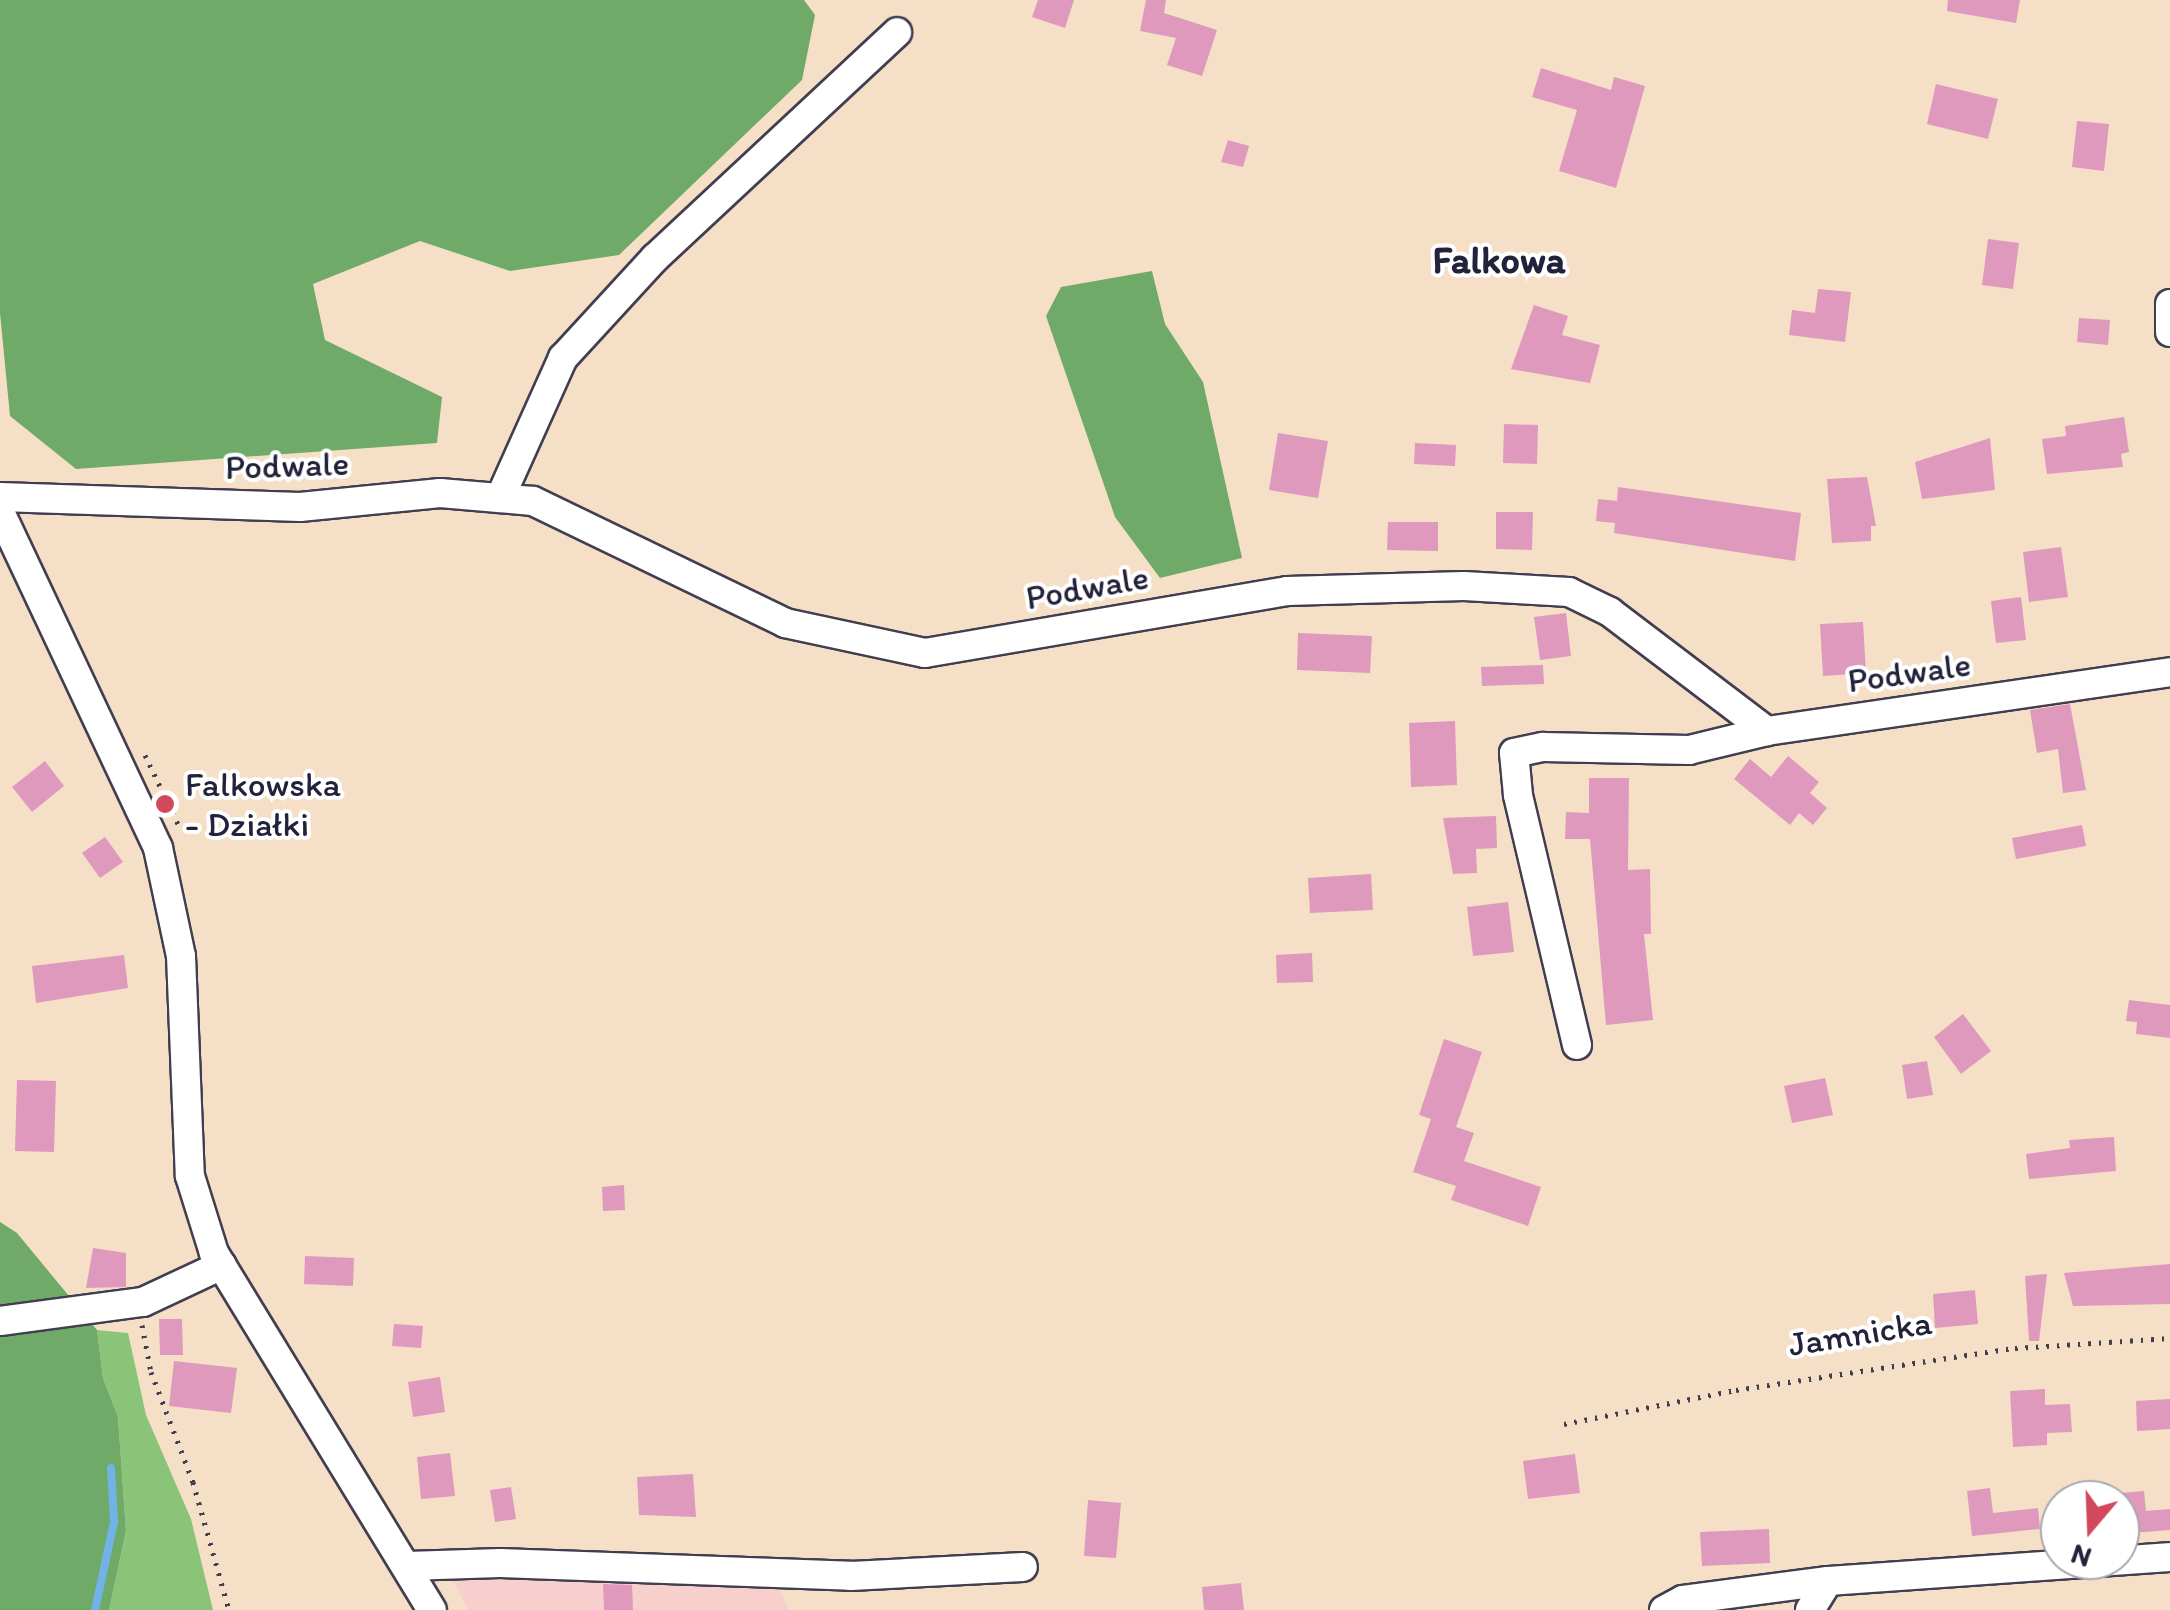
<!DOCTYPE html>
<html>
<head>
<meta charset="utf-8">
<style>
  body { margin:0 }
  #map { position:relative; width:2170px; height:1610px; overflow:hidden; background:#f5e0c7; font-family:Itim,sans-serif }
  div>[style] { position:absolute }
  .built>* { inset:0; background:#f7d0cd }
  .green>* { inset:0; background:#8ac479 }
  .forest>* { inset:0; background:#6faa69 }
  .stream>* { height:8px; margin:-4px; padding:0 4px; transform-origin:4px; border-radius:4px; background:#71b3e6 }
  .building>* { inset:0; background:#de99bd }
  .path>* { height:5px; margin-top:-2.5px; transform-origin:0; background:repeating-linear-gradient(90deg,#423e50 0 2.5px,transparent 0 10.5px) }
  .roads { filter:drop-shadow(2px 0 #423e50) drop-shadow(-2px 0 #423e50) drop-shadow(0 2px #423e50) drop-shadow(0 -2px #423e50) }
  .minor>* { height:28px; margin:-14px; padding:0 14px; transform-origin:14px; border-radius:14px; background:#fff }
  .dots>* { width:28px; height:28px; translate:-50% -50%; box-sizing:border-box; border:5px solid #fff; border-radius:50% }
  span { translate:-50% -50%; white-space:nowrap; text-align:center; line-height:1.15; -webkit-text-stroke:8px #fff; paint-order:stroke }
  .street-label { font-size:35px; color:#22223b }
  .poi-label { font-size:35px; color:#22223b }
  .left { translate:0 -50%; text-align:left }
  .neighbourhood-label { font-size:38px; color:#22223b; font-weight:700 }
  .north { position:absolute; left:2040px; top:1480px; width:100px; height:100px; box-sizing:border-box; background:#fff; border:2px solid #a7a7b1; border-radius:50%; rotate:199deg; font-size:28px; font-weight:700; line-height:40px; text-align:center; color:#22223b }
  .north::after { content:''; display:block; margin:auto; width:35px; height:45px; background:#d1495b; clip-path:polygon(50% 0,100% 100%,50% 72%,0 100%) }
</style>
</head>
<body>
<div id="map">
  <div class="built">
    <div style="clip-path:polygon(572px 1573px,779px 1588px,789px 1610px,468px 1610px,451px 1577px)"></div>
  </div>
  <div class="green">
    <div style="clip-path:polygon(97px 1330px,128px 1333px,146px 1415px,191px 1519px,213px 1610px,109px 1610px,126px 1531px,118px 1417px,103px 1378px)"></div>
  </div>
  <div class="forest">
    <div style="clip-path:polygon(0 0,804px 0,815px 15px,802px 80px,619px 255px,510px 271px,420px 241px,313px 284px,325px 340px,442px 397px,437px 443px,76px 469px,10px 416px,0 313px)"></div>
    <div style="clip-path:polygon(1152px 271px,1165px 324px,1203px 382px,1242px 558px,1160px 578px,1115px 517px,1046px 316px,1061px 287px)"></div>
    <div style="clip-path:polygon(0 1222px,17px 1233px,97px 1330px,103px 1378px,118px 1417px,126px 1531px,109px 1610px,0 1610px)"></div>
  </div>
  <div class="stream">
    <div style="left:95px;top:1610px;width:90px;rotate:-77.8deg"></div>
    <div style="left:114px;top:1522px;width:54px;rotate:-93.2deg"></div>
  </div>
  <div class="building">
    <div style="clip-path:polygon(1038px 0,1074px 0,1065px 28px,1032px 17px)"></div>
    <div style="clip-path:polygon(1146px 0,1166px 0,1164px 13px,1217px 30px,1202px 76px,1167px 65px,1176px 38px,1140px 31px)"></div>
    <div style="clip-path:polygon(1948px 0,2020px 0,2016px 23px,1947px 11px)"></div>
    <div style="clip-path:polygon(1541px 68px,1611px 90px,1614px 77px,1645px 86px,1616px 188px,1559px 171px,1577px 110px,1532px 97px)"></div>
    <div style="clip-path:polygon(1936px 84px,1998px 99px,1988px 139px,1927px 124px)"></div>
    <div style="clip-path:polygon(2077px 121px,2109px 124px,2104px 171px,2072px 167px)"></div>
    <div style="clip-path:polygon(1228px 140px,1249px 146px,1243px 167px,1221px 162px)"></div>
    <div style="clip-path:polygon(1988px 239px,2019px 243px,2013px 289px,1982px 285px)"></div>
    <div style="clip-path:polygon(1818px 289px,1851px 292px,1845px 342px,1789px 335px,1792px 310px,1815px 313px)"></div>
    <div style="clip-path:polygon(1534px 305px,1568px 316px,1562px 335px,1600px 345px,1590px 383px,1511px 369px)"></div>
    <div style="clip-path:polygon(2079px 318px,2110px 320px,2108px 345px,2077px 342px)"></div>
    <div style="clip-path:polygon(2124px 417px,2129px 452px,2121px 454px,2123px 467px,2047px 474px,2042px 439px,2066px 436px,2065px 426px)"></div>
    <div style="clip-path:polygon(1504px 424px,1538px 425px,1537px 464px,1503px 463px)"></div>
    <div style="clip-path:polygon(1278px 433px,1328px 441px,1318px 498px,1269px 490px)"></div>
    <div style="clip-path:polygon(1990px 438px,1995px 490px,1922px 499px,1915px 462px)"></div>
    <div style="clip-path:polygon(1415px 443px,1456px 445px,1455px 466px,1414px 464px)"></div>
    <div style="clip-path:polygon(1867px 477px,1876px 526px,1871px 526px,1871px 541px,1832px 543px,1827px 479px)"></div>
    <div style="clip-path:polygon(1618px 487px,1801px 513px,1795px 561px,1614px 533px,1615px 523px,1596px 521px,1598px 499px,1617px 501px)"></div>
    <div style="clip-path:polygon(1496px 512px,1533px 512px,1532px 550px,1496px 549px)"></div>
    <div style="clip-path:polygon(1388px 522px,1438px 522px,1438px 551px,1387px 550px)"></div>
    <div style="clip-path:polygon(2061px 547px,2068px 597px,2029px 602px,2023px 552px)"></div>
    <div style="clip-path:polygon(2021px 597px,2026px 640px,1996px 643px,1991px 601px)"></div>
    <div style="clip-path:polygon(1566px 613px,1571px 656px,1540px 660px,1534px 617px)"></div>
    <div style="clip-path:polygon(1863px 622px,1866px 673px,1823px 676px,1820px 624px)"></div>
    <div style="clip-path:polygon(1298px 633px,1372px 636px,1370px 673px,1297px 670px)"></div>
    <div style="clip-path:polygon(1543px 665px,1544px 684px,1482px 686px,1481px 667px)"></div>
    <div style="clip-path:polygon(2070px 704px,2086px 790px,2063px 793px,2058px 749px,2037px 753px,2030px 710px)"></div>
    <div style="clip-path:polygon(1455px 721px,1457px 785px,1411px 787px,1409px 723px)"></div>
    <div style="clip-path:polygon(1788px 756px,1819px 782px,1810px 793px,1827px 808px,1813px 825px,1799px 813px,1790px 825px,1734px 779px,1750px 759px,1771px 777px)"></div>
    <div style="clip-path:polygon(45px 761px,64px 786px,32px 812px,12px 787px)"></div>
    <div style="clip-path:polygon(1589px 778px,1629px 778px,1628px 870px,1650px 869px,1651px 934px,1644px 934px,1653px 1020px,1606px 1025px,1590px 839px,1565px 839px,1566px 812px,1589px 813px)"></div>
    <div style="clip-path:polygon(1496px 816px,1497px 848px,1476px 849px,1477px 873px,1453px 874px,1443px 818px)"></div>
    <div style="clip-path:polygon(2082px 825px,2086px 846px,2016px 859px,2012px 838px)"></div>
    <div style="clip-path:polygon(105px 837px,123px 862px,100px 878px,82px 853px)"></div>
    <div style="clip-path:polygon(1371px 874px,1373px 910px,1310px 913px,1308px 878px)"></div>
    <div style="clip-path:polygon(1508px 902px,1514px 952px,1473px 956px,1467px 907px)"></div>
    <div style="clip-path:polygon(1312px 953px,1313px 982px,1277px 983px,1276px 955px)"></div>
    <div style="clip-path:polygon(124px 955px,128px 988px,36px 1003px,32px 966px)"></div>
    <div style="clip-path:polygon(2129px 1000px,2170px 1005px,2170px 1038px,2136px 1034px,2137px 1022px,2126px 1021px)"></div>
    <div style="clip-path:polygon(1963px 1014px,1991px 1051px,1961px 1074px,1934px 1037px)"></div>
    <div style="clip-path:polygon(1444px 1039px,1482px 1052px,1456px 1127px,1474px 1133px,1464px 1161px,1541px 1187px,1528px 1226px,1451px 1200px,1456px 1186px,1413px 1172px,1431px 1119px,1419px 1115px)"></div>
    <div style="clip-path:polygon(1927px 1061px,1933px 1095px,1907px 1099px,1902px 1065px)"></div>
    <div style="clip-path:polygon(1825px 1078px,1833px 1115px,1792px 1123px,1784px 1086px)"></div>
    <div style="clip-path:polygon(17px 1080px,56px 1081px,54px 1152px,15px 1151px)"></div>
    <div style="clip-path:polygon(2114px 1137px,2116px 1171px,2029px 1179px,2026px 1154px,2070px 1148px,2069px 1140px)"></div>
    <div style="clip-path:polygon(624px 1185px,625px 1210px,603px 1211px,602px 1187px)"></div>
    <div style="clip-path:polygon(93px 1248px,126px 1253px,126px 1287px,86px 1288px)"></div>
    <div style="clip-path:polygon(305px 1256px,354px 1258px,353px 1286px,304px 1284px)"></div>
    <div style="clip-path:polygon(2170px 1264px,2170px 1304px,2073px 1306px,2064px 1273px)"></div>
    <div style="clip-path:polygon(2047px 1274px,2039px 1341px,2029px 1341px,2025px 1276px)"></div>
    <div style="clip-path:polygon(1975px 1290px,1978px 1324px,1935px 1328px,1933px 1294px)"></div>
    <div style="clip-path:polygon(159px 1319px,182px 1319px,183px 1355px,160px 1355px)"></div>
    <div style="clip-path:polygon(394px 1324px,423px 1326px,421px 1348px,392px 1346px)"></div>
    <div style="clip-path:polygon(174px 1361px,237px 1368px,231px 1413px,169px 1406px)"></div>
    <div style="clip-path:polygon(440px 1377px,445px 1412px,413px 1417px,408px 1382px)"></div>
    <div style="clip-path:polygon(2045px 1389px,2045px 1405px,2070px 1404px,2072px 1432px,2047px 1433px,2047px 1445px,2013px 1447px,2010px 1391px)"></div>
    <div style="clip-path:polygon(2170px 1399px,2170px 1429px,2137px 1431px,2136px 1401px)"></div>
    <div style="clip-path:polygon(450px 1453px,455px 1496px,421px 1499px,417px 1457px)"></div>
    <div style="clip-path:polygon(1575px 1454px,1580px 1493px,1528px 1499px,1523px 1461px)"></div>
    <div style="clip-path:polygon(693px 1474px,696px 1517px,639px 1515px,637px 1477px)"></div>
    <div style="clip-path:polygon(511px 1487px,516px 1519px,495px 1522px,490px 1490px)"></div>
    <div style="clip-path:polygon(1990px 1488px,1993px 1513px,2038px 1508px,2040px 1529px,1972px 1536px,1967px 1491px)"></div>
    <div style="clip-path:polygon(2144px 1491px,2146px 1511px,2170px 1509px,2170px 1530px,2120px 1534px,2120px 1493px)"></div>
    <div style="clip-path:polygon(1088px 1500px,1121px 1503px,1116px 1558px,1084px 1556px)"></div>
    <div style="clip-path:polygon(1769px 1529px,1770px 1563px,1702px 1566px,1700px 1532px)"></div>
    <div style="clip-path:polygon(1241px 1583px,1244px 1610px,1204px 1610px,1202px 1587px)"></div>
    <div style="clip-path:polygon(603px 1584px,632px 1585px,633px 1610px,604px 1610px)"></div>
  </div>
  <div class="path">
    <div style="left:145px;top:755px;width:79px;rotate:64.4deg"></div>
    <div style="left:142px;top:1325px;width:48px;rotate:79.2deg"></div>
    <div style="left:151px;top:1372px;width:118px;rotate:69.1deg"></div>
    <div style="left:193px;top:1482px;width:133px;rotate:74.3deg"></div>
    <div style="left:1564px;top:1424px;width:175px;rotate:-11.2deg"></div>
    <div style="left:1736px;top:1390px;width:282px;rotate:-8.6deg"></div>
    <div style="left:2015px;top:1348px;width:155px;rotate:-3.7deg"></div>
  </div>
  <div class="roads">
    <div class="minor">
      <div style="left:2170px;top:304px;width:28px;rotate:90deg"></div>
      <div style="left:0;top:497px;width:300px;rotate:1.9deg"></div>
      <div style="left:300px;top:507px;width:141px;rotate:-5.7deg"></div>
      <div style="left:440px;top:493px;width:93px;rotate:4.9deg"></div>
      <div style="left:533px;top:501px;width:280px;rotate:25.8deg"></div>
      <div style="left:785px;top:623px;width:143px;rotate:12.1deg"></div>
      <div style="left:925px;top:653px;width:367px;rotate:-9.7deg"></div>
      <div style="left:1287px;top:591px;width:177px;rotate:-1.6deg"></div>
      <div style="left:1464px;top:586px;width:105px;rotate:3.3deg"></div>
      <div style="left:1569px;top:592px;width:46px;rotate:26deg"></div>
      <div style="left:1610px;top:612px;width:197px;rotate:37.2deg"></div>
      <div style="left:1767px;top:731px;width:407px;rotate:-8.3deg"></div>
      <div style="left:500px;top:498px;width:154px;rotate:-65.8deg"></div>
      <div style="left:563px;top:358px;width:136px;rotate:-47.4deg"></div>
      <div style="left:655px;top:258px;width:331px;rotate:-43deg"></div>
      <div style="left:0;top:512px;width:371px;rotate:64.8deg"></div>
      <div style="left:158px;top:848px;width:110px;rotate:78deg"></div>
      <div style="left:181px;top:956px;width:220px;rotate:87.7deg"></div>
      <div style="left:190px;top:1176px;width:81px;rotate:72.7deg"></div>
      <div style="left:214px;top:1253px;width:418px;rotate:58.6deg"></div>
      <div style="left:1577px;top:1045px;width:257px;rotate:-103.3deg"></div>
      <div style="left:1518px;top:795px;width:42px;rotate:-95.4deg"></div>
      <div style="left:1514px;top:753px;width:30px;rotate:-12deg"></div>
      <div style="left:1543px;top:747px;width:146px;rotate:1.2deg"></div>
      <div style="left:1689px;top:750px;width:80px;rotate:-13.7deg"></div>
      <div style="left:0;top:1321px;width:144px;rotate:-7.6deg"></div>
      <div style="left:143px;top:1302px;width:87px;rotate:-25.1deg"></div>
      <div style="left:407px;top:1566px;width:93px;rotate:-1.8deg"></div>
      <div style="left:500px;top:1563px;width:351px;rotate:2.1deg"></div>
      <div style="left:851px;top:1576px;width:172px;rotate:-3deg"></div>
      <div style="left:1664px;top:1610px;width:21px;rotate:-28deg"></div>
      <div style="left:1683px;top:1600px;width:146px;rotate:-7.5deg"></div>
      <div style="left:1810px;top:1610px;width:34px;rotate:-58deg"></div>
      <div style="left:1828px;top:1581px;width:343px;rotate:-4deg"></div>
    </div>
  </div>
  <div class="dots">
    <div style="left:165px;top:804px;background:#d1495b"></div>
  </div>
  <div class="street-label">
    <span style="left:287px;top:465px;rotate:-2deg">Podwale</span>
    <span style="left:1087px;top:587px;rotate:-10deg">Podwale</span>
    <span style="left:1909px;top:672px;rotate:-8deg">Podwale</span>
    <span style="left:1860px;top:1333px;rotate:-9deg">Jamnicka</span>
  </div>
  <div class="poi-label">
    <span class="left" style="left:185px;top:804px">Falkowska<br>- Działki</span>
  </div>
  <div class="neighbourhood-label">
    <span style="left:1499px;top:261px">Falkowa</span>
  </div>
  <div class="north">N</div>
</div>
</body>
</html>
